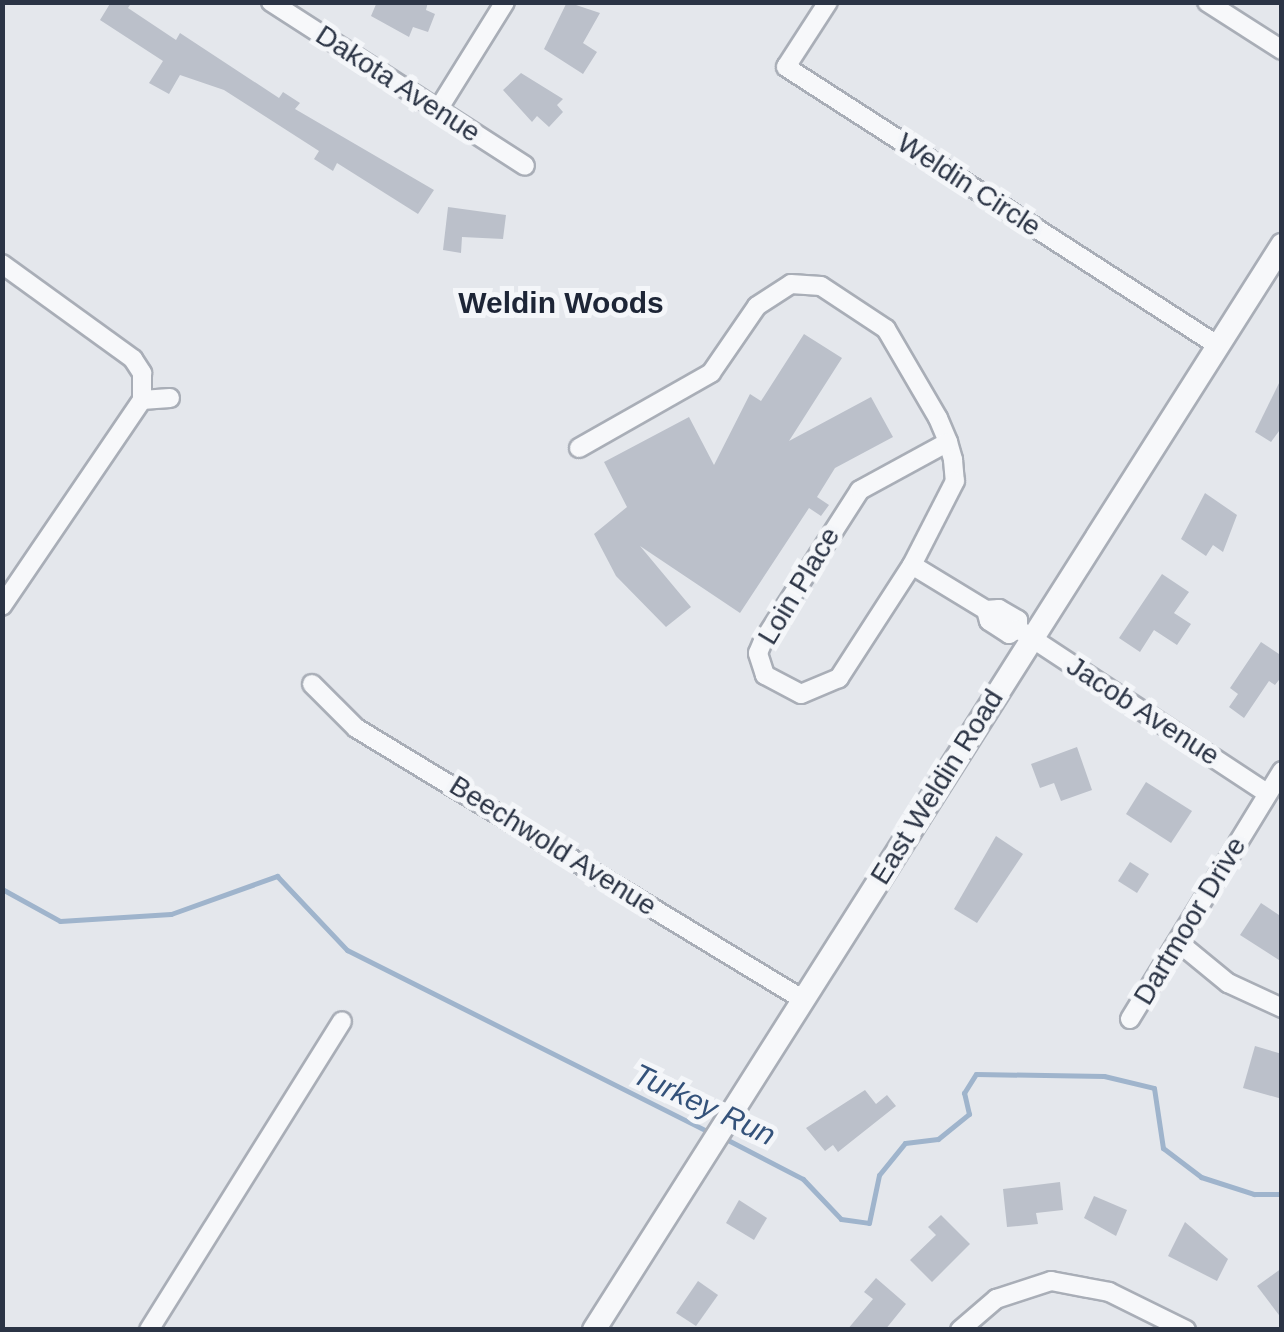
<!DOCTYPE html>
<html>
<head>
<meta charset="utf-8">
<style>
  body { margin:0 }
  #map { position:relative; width:1284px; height:1332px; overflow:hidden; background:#e4e7ec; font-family:Helvetica,sans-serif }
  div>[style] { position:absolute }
  .stream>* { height:5px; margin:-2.5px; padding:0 2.5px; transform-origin:2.5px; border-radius:2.5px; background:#9fb4cc }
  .building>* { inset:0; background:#bbc0ca }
  .roads { filter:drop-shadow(2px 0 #a9aeb7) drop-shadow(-2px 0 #a9aeb7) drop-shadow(0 2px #a9aeb7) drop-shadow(0 -2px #a9aeb7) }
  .minor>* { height:18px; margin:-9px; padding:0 9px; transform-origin:9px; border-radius:9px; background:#f7f8fa }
  .tertiary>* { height:22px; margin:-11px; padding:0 11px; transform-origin:11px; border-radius:11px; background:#f7f8fa }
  span { translate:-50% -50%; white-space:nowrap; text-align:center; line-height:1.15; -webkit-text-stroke:10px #f4f6f9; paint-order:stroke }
  .street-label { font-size:28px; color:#2b3445 }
  .neighbourhood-label { font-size:30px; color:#1d2536; font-weight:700 }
  .water-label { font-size:30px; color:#34527a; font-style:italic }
  .frame { position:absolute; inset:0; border:5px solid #2b3445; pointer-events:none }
</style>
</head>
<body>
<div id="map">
  <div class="stream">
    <div style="left:2px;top:889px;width:66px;rotate:28.9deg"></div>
    <div style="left:60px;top:921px;width:111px;rotate:-3.6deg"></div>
    <div style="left:171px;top:914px;width:113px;rotate:-19.7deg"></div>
    <div style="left:277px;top:876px;width:102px;rotate:46.6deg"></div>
    <div style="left:347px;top:950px;width:407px;rotate:26.7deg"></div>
    <div style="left:722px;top:1137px;width:91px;rotate:27.4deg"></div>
    <div style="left:803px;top:1179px;width:55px;rotate:46.5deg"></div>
    <div style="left:841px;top:1219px;width:28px;rotate:8deg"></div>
    <div style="left:869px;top:1223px;width:49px;rotate:-78.2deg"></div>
    <div style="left:879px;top:1175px;width:41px;rotate:-50.9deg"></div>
    <div style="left:905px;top:1143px;width:33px;rotate:-7deg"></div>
    <div style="left:938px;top:1139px;width:40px;rotate:-39deg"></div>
    <div style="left:969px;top:1114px;width:22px;rotate:-103deg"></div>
    <div style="left:964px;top:1093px;width:22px;rotate:-58deg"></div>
    <div style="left:976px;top:1074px;width:128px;rotate:0.9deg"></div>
    <div style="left:1104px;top:1076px;width:51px;rotate:13.5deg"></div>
    <div style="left:1154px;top:1088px;width:61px;rotate:81.5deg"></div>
    <div style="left:1163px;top:1148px;width:48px;rotate:37.3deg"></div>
    <div style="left:1201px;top:1177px;width:56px;rotate:17.8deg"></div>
    <div style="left:1254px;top:1194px;width:28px"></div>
  </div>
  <div class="building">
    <div style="clip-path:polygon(111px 2px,132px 2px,128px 8px,176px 40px,180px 33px,279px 98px,283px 92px,300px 103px,295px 109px,434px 190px,418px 214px,337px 163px,333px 171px,314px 159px,319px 151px,224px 90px,180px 75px,169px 94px,149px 83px,163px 61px,100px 20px)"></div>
    <div style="clip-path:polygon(377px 2px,428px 2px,426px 10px,435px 14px,428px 32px,413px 27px,409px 37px,371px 16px)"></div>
    <div style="clip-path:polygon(567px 2px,600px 13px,583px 43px,597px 52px,583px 74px,544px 49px)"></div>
    <div style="clip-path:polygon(521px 73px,563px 99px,557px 105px,563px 112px,549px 127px,537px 116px,532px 122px,503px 90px)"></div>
    <div style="clip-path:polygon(448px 207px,506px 215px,503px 239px,462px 237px,461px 253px,443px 250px)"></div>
    <div style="clip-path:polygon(804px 334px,842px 358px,789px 441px,871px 397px,893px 437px,835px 468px,817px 497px,829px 505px,821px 516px,809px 508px,740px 613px,640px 546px,691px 607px,666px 627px,616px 576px,594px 534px,627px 507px,604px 462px,689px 417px,714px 465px,750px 394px,761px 401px)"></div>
    <div style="clip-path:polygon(1282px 377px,1282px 427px,1271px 442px,1255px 432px)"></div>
    <div style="clip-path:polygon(1205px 493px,1237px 515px,1223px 552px,1213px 545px,1206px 556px,1181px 539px)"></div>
    <div style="clip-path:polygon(1162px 574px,1189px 592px,1174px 613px,1191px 624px,1177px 645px,1154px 630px,1140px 652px,1119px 638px)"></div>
    <div style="clip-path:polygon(1261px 642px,1282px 656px,1282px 676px,1275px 685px,1269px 681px,1244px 718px,1229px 707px,1238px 694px,1230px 688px)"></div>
    <div style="clip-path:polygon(1077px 747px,1092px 790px,1061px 801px,1054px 783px,1040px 788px,1031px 764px)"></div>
    <div style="clip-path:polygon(1146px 782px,1192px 811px,1171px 843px,1126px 814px)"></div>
    <div style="clip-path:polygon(996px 836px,1023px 854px,977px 923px,954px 909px)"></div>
    <div style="clip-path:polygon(1130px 862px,1149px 874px,1137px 893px,1118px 881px)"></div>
    <div style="clip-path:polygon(1261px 903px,1282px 917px,1282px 962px,1240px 935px)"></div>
    <div style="clip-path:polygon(1255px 1046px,1282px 1054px,1282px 1099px,1243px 1088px)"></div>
    <div style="clip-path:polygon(865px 1090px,876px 1104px,887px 1095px,896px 1106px,838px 1152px,833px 1145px,825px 1151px,806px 1128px)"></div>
    <div style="clip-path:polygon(1060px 1182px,1063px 1210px,1036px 1213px,1038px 1224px,1007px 1227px,1003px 1189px)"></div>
    <div style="clip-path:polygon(1094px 1196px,1127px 1210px,1116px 1236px,1084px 1218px)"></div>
    <div style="clip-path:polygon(739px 1200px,767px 1218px,754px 1240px,726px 1223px)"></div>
    <div style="clip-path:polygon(941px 1215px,970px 1244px,932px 1282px,910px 1260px,936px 1235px,928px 1227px)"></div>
    <div style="clip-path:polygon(1185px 1222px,1228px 1259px,1217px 1281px,1168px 1256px)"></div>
    <div style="clip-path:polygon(1282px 1268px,1282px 1319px,1257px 1286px)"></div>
    <div style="clip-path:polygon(876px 1278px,906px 1304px,885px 1330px,847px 1330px,873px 1299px,864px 1292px)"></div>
    <div style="clip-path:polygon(698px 1281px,718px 1295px,696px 1326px,676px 1313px)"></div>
  </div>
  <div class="roads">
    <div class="minor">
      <div style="left:271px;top:2px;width:302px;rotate:32.8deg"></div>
      <div style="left:828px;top:2px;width:77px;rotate:122.9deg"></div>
      <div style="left:786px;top:67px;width:513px;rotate:32.82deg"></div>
      <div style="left:1207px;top:2px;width:89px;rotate:32.6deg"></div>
      <div style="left:439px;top:108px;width:125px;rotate:-58.1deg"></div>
      <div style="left:2px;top:264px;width:162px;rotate:35.9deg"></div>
      <div style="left:133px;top:359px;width:17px;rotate:57deg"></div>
      <div style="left:142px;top:373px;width:27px;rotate:90deg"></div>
      <div style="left:142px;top:400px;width:28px;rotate:-4deg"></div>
      <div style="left:579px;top:448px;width:152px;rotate:-29.6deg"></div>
      <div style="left:711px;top:373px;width:81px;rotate:-55.5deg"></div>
      <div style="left:757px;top:306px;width:40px;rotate:-32.9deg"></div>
      <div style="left:791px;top:284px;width:30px;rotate:4deg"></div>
      <div style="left:821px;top:286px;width:78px;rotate:33.5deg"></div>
      <div style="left:886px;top:329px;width:103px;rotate:59.7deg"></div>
      <div style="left:938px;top:418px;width:26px;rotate:67deg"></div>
      <div style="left:948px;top:442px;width:19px;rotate:74deg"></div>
      <div style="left:953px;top:460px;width:21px;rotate:85deg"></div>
      <div style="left:955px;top:481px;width:94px;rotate:117.1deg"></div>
      <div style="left:912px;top:565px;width:135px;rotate:122.9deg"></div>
      <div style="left:839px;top:678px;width:41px;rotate:157.2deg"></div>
      <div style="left:801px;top:694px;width:41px;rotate:-152.2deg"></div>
      <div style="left:765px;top:675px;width:23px;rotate:-108deg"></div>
      <div style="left:758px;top:653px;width:13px;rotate:-67deg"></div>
      <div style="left:763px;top:641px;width:179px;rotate:-57.3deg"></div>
      <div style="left:860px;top:490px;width:100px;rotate:-28.6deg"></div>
      <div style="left:912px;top:565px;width:87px;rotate:31.3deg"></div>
      <div style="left:986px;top:610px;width:13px;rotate:-4deg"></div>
      <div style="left:999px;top:609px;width:22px;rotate:30deg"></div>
      <div style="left:1018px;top:620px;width:9px;rotate:90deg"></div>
      <div style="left:1018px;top:629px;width:298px;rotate:33.4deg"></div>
      <div style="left:2px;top:606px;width:249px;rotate:-55.8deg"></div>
      <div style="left:986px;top:610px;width:11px;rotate:75deg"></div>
      <div style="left:989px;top:621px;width:24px;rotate:33deg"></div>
      <div style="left:1009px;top:634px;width:10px;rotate:-29deg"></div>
      <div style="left:312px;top:684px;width:62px;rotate:45deg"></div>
      <div style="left:356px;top:728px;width:522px;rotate:31.28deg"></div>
      <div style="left:1178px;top:942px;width:65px;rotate:39.4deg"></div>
      <div style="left:1228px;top:983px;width:60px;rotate:24.8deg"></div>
      <div style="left:1130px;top:1019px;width:291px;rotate:-58.5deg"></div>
      <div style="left:149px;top:1330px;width:364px;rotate:-58deg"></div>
      <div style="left:960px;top:1330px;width:48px;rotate:-40.7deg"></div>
      <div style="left:996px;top:1299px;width:58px;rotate:-18.1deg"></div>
      <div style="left:1051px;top:1281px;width:59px;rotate:10.7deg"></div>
      <div style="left:1109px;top:1292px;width:86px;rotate:26.3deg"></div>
    </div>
    <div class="tertiary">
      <div style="left:594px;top:1330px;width:1285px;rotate:-57.62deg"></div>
    </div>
  </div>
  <div class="street-label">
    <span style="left:398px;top:84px;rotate:33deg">Dakota Avenue</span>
    <span style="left:969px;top:185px;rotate:33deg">Weldin Circle</span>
    <span style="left:799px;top:586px;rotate:-59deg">Loin Place</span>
    <span style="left:1143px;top:711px;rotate:33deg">Jacob Avenue</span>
    <span style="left:937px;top:787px;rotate:-58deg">East Weldin Road</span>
    <span style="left:553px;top:846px;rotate:32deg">Beechwold Avenue</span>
    <span style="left:1190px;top:921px;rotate:-59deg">Dartmoor Drive</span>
  </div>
  <div class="neighbourhood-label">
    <span style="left:561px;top:303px">Weldin Woods</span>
  </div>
  <div class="water-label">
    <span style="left:704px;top:1105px;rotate:25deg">Turkey Run</span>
  </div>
  <div class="frame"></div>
</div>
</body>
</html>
